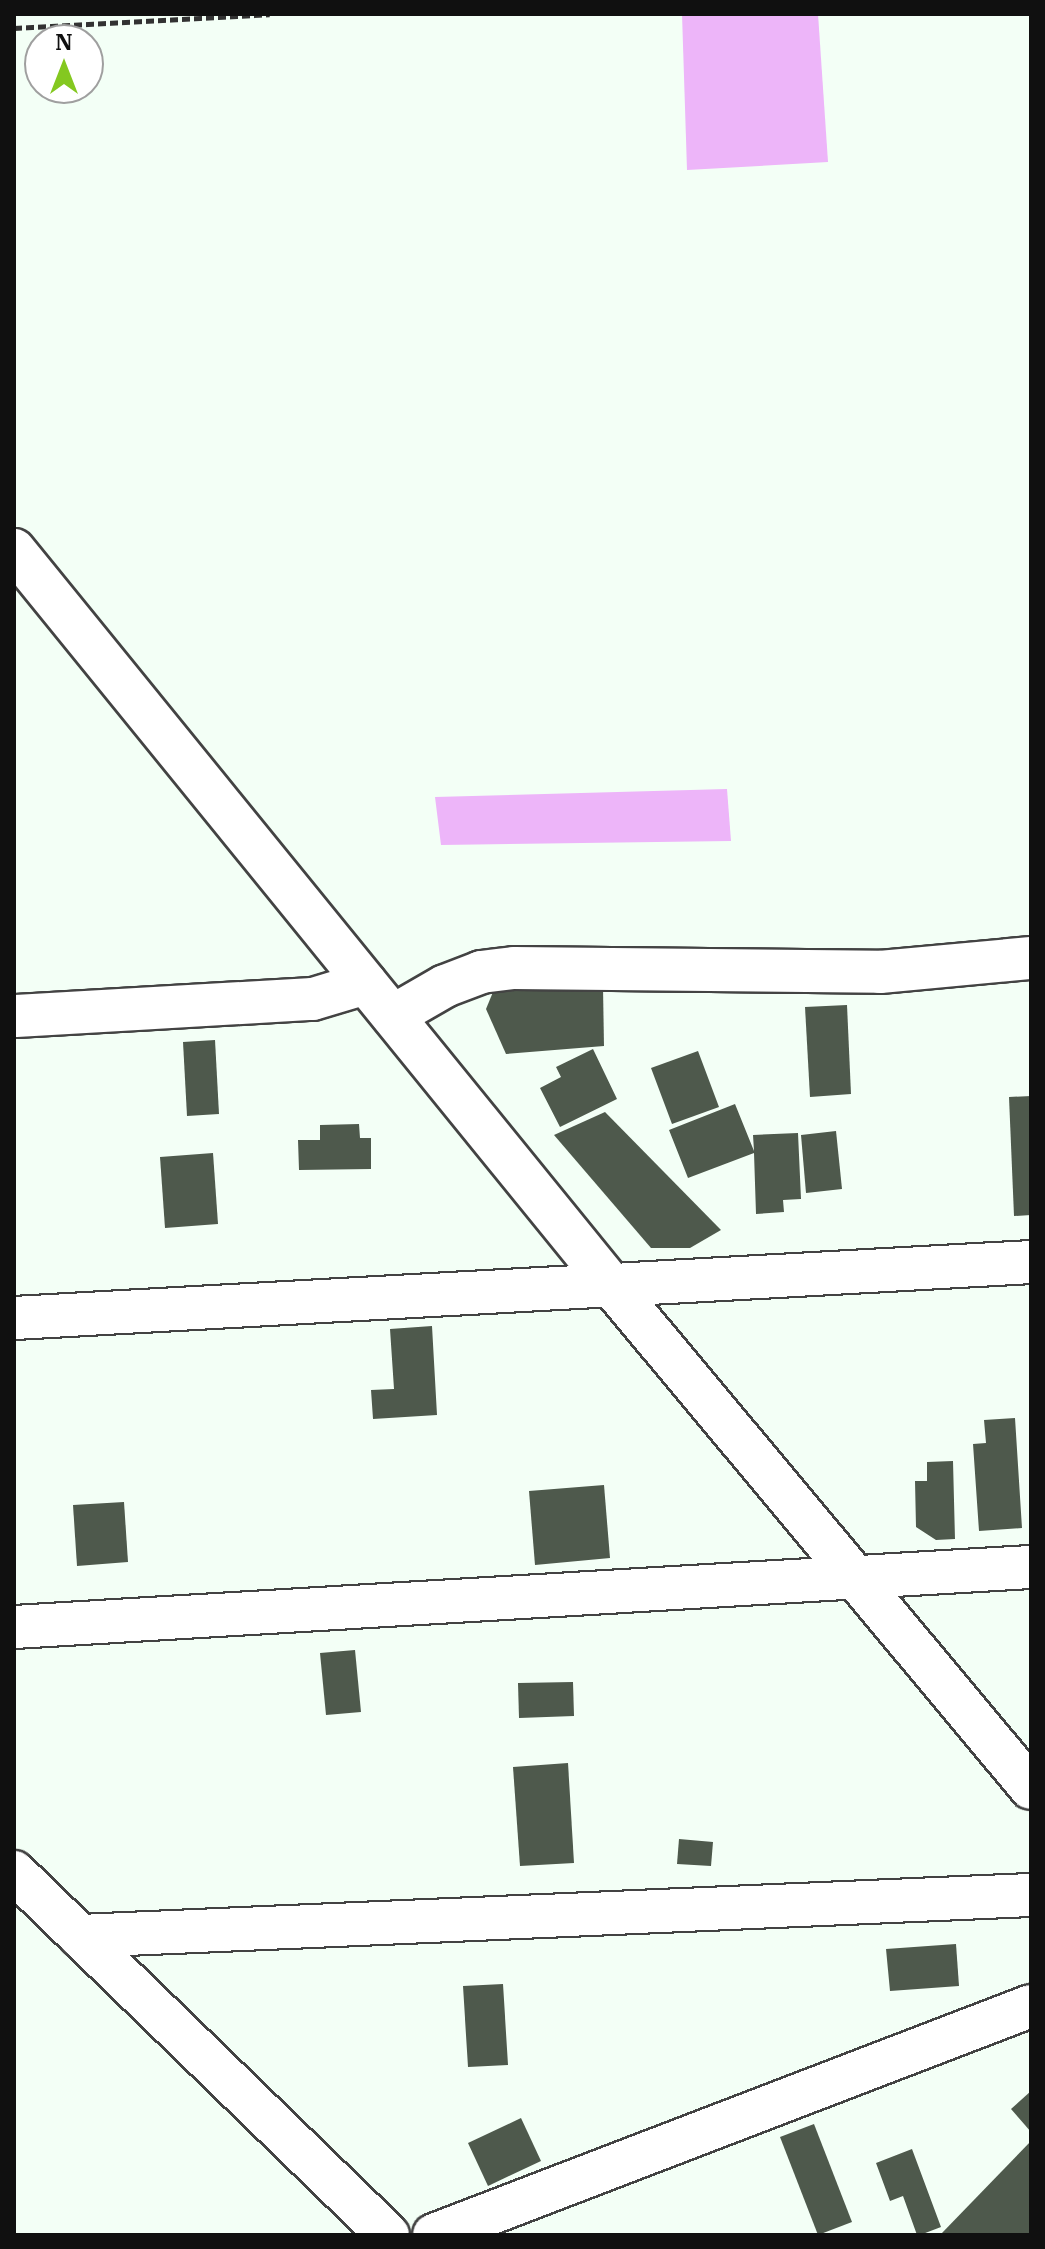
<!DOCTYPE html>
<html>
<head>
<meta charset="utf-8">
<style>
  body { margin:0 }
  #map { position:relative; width:1045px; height:2249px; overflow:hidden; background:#f3fff6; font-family:"IBM Plex Serif",serif }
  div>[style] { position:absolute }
  .water>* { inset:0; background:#edb5f9 }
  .building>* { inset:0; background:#4e594c }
  .path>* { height:5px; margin-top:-2.5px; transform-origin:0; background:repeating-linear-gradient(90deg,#323232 0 8px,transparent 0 12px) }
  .roads { filter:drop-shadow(2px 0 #434343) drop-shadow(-2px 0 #434343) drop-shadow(0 2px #434343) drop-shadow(0 -2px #434343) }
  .minor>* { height:42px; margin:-21px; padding:0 21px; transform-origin:21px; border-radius:21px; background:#fff }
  span { translate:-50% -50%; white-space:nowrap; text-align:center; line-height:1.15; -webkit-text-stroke:8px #fff; paint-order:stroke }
  .frame { position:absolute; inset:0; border:16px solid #101010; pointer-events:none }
  .north { position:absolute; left:24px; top:24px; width:80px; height:80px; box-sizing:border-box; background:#fff; border:2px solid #9f9f9f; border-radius:50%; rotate:0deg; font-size:22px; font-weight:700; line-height:32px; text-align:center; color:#101010 }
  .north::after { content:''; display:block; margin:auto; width:28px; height:36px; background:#84c820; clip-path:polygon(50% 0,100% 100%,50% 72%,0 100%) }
</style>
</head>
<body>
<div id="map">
  <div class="water">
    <div style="clip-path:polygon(682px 14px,818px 14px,828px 162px,687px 170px)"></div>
    <div style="clip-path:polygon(727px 789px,731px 841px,441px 845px,435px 797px)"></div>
  </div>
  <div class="building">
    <div style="clip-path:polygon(603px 987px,604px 1046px,506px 1054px,486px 1009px,493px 992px)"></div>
    <div style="clip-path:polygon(847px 1005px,851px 1094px,810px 1097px,805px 1007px)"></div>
    <div style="clip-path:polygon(215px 1040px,219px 1114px,187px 1116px,183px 1042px)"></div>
    <div style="clip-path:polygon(593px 1049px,617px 1099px,560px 1127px,540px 1088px,561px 1077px,556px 1067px)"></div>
    <div style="clip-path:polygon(698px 1051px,719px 1107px,672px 1124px,651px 1068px)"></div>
    <div style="clip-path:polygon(1031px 1096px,1031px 1215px,1014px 1216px,1009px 1097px)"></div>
    <div style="clip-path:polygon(735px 1104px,754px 1151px,753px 1135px,798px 1133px,801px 1199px,783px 1200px,784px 1212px,756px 1214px,754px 1153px,688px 1178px,669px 1130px)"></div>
    <div style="clip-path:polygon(605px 1112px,721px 1230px,690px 1248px,651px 1248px,554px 1135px)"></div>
    <div style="clip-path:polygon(359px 1124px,360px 1138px,371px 1138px,371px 1169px,299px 1170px,298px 1140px,320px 1140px,320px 1125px)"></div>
    <div style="clip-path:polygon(836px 1131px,842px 1189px,806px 1193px,801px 1135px)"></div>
    <div style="clip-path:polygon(213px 1153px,218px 1224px,165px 1228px,160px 1157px)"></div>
    <div style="clip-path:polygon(432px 1326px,437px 1415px,373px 1419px,371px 1390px,394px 1389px,390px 1329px)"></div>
    <div style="clip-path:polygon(1015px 1418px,1022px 1528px,979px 1531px,973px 1444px,986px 1443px,984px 1420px)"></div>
    <div style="clip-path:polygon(953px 1461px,955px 1539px,936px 1540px,916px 1527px,915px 1481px,927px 1481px,927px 1462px)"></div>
    <div style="clip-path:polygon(604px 1485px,610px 1558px,535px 1565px,529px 1491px)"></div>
    <div style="clip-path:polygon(124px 1502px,128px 1562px,77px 1566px,73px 1505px)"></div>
    <div style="clip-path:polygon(355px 1650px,361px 1712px,326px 1715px,320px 1653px)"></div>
    <div style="clip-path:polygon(573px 1682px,574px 1716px,519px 1718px,518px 1683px)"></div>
    <div style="clip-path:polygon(568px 1763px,574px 1863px,520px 1866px,513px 1767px)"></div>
    <div style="clip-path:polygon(679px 1839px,713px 1842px,711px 1866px,677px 1864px)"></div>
    <div style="clip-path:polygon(956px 1944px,959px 1986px,890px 1991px,886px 1949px)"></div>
    <div style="clip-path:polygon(503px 1984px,508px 2065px,468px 2067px,463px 1986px)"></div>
    <div style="clip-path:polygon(1031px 2091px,1031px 2132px,1011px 2109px)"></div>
    <div style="clip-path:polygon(521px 2118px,541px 2161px,488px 2186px,468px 2143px)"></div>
    <div style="clip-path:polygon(814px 2124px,852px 2222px,818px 2235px,780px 2137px)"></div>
    <div style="clip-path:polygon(1031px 2141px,1031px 2235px,940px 2235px)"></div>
    <div style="clip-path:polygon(912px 2149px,941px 2227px,920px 2235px,917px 2235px,903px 2196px,890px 2201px,876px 2163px)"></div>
  </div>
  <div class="path">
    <div style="left:14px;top:28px;width:256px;rotate:-3.1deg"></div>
  </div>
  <div class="roads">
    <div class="minor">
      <div style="left:14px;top:550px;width:947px;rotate:50.91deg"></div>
      <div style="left:611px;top:1285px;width:655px;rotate:50.14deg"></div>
      <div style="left:16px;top:1016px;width:297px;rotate:-3.3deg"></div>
      <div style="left:313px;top:999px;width:55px;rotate:-16.8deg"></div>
      <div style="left:393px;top:1016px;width:60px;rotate:-30deg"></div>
      <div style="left:445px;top:986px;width:39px;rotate:-21deg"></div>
      <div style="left:481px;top:972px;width:33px;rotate:-7deg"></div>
      <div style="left:514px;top:968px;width:366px;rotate:0.6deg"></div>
      <div style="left:880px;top:972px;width:152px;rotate:-5.3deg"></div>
      <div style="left:14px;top:1318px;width:1019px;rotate:-3.15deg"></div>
      <div style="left:14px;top:1627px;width:1019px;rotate:-3.38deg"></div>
      <div style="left:14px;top:1872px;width:521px;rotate:44.14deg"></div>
      <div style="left:80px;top:1936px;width:952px;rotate:-2.47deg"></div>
      <div style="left:434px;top:2235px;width:639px;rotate:-20.99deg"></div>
    </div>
  </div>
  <div class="frame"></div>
  <div class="north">N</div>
</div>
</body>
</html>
